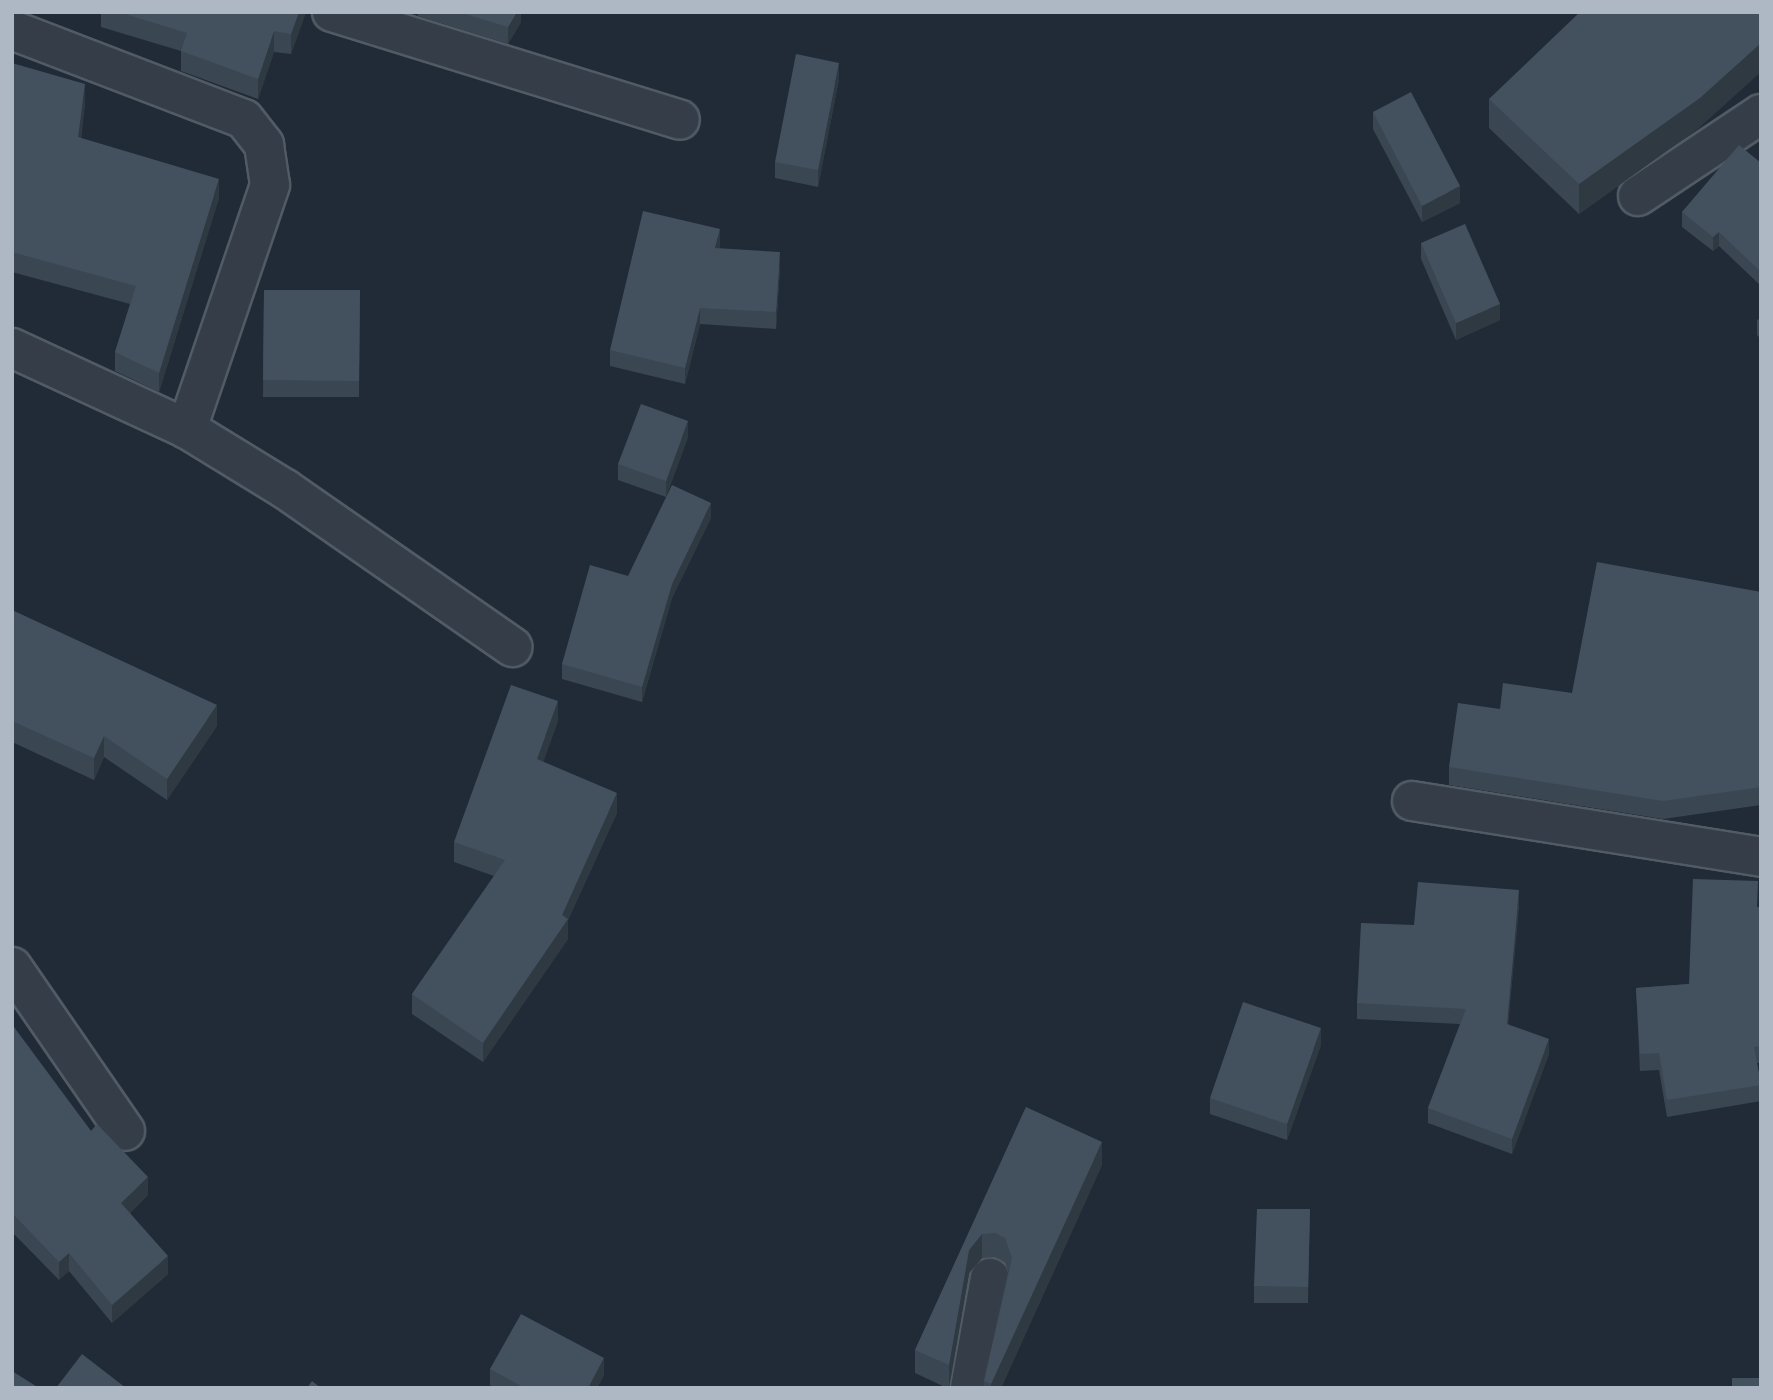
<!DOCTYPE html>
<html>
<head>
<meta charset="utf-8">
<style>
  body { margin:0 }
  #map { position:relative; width:1773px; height:1400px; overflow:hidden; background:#202b37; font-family:"Noto Sans",sans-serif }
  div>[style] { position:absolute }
  .roads { filter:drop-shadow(2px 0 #515b65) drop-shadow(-2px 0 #515b65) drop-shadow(0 2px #515b65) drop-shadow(0 -2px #515b65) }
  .minor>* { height:38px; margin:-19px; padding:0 19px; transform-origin:19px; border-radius:19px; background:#343d48 }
  .wall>* { inset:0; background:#3a4652 }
  .shaded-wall>* { inset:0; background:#2f3942 }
  .building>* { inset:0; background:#43515f }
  span { translate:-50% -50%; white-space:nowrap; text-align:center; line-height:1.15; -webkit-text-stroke:5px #19222c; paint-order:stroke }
  .frame { position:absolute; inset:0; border:14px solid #aeb8c4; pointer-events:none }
</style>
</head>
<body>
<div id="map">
  <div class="roads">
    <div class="minor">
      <div style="left:332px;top:12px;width:364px;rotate:17.2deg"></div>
      <div style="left:12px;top:30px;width:248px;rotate:21deg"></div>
      <div style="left:244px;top:119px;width:33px;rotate:52deg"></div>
      <div style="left:264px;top:145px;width:40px;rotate:81.5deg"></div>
      <div style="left:270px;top:185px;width:258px;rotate:108.8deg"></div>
      <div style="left:1638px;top:196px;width:148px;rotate:-33.7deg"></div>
      <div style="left:12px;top:348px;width:193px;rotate:24.8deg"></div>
      <div style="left:187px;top:429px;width:115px;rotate:31.5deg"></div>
      <div style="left:285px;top:489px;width:277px;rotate:34.8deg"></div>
      <div style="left:1412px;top:801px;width:353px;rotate:9.1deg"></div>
      <div style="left:12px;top:967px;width:199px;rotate:55.4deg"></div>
      <div style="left:970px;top:1388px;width:112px;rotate:-79.7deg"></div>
    </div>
  </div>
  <div class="wall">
    <div style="clip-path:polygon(101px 12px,306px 12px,291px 54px,274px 52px,258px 99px,181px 71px,181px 51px,101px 27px)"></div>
    <div style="clip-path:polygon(418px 12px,521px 12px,521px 22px,508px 44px,418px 16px)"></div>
    <div style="clip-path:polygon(12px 63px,85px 104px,81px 138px,219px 198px,159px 392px,115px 371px,115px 352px,130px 304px,12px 272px)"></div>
    <div style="clip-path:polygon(839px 79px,818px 187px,775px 178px,775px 162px)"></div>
    <div style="clip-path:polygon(1489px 99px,1700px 127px,1579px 214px,1489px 128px)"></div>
    <div style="clip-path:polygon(1373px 112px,1460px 203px,1422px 222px,1373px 129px)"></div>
    <div style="clip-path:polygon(1761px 163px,1761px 286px,1719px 246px,1713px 251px,1682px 227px,1682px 212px)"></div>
    <div style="clip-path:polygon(1421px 243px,1500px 320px,1456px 340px,1421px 259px)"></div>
    <div style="clip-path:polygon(720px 246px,719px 249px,780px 269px,776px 329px,700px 324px,685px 384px,610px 366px,610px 350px)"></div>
    <div style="clip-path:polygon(264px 290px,360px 290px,359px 397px,263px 397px)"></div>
    <div style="clip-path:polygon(1761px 318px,1761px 339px,1757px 335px,1757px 320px)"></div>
    <div style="clip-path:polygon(688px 437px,666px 497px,618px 480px,618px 464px)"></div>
    <div style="clip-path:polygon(711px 518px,672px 598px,642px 702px,562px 679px,562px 664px,628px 576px)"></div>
    <div style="clip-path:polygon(1761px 592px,1761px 805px,1663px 819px,1449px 785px,1449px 767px,1500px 709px,1572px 693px)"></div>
    <div style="clip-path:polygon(12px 610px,217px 726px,167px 800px,104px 757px,94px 780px,12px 742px)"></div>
    <div style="clip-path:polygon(558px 721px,543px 762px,617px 813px,568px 920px,568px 939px,483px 1062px,412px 1014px,412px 994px,494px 876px,454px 862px,454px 842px)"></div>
    <div style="clip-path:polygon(1519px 906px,1508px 1024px,1549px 1054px,1512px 1154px,1428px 1123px,1428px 1108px,1460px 1024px,1357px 1019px,1357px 1003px,1414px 925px)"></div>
    <div style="clip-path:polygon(1758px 907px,1761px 907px,1761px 1063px,1757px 1063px,1761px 1085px,1761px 1101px,1667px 1117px,1659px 1070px,1640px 1071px,1636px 988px,1689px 984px)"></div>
    <div style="clip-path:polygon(12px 1028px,91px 1131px,148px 1195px,130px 1213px,168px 1274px,112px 1323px,69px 1271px,59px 1280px,12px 1232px)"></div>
    <div style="clip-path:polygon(1321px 1045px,1287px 1140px,1210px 1114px,1210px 1098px)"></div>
    <div style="clip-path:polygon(1026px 1107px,1102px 1165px,1001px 1388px,984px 1388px,984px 1381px,1008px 1272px,1005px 1262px,995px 1257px,982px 1258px,969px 1273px,949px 1388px,947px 1388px,915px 1373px,915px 1350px)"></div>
    <div style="clip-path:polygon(1310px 1209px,1308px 1303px,1254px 1303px,1254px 1286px)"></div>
    <div style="clip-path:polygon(490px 1369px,604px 1375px,597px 1388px,495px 1388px,490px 1385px)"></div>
  </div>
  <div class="shaded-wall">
    <div style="clip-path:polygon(299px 12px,306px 12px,291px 54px,291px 34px)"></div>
    <div style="clip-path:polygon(517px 12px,521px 12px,521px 22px,508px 44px,508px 27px)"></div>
    <div style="clip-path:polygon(274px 31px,274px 52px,258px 99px,258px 79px)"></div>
    <div style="clip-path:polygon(1761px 43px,1761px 72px,1700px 127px,1579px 214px,1579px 184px)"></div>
    <div style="clip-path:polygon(839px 63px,839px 79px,818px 187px,818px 170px)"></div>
    <div style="clip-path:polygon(85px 84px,85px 104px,78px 156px,78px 137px)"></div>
    <div style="clip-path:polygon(219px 179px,219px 198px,159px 392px,159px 373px)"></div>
    <div style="clip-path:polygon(1460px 186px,1460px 203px,1422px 222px,1422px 206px)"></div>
    <div style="clip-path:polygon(720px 229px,720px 246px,715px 265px,715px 248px)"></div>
    <div style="clip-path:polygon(1719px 232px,1719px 246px,1713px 251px,1713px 237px)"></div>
    <div style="clip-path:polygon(780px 252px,780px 269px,776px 329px,776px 312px)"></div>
    <div style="clip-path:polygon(1500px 304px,1500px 320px,1456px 340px,1456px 323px)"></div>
    <div style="clip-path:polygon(700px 308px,700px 324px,685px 384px,685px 368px)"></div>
    <div style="clip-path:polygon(688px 421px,688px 437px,666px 497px,666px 481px)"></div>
    <div style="clip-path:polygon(711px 503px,711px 518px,672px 598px,642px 702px,642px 687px,672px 584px)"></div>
    <div style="clip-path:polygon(558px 701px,558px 721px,537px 779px,537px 759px)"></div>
    <div style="clip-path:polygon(217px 705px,217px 726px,167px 800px,167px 779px)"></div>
    <div style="clip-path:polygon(104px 736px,104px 757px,94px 780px,94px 758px)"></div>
    <div style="clip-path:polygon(617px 793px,617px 813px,568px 920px,568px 939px,483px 1062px,483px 1043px,562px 915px)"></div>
    <div style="clip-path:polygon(1519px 890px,1519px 906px,1507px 1039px,1507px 1024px)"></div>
    <div style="clip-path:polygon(1321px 1028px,1321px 1045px,1287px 1140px,1287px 1124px)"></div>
    <div style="clip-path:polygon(1549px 1039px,1549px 1054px,1512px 1154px,1512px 1139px)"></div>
    <div style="clip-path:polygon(1102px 1142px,1102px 1165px,1001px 1388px,991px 1388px,991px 1384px)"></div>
    <div style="clip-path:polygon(148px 1177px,148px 1195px,121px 1221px,121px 1203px)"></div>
    <div style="clip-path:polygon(982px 1234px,982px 1258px,969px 1273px,949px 1388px,949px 1365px,969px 1250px)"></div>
    <div style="clip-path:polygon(69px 1253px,69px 1271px,59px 1280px,59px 1262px)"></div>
    <div style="clip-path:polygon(168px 1256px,168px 1274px,112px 1323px,112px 1305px)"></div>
    <div style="clip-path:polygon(604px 1358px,604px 1375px,597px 1388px,588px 1388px)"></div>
  </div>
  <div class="building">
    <div style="clip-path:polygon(119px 12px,299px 12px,291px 34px,274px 31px,258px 79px,181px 51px,187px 33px)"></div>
    <div style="clip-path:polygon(459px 12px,517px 12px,508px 27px)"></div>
    <div style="clip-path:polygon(1580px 12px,1761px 12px,1761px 43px,1700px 98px,1579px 184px,1489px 99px)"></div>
    <div style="clip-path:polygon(796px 54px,839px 63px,818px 170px,775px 162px)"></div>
    <div style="clip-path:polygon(12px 63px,85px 84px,78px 137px,219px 179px,159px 373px,115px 352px,136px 286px,12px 252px)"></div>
    <div style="clip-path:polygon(1411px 92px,1460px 186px,1422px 206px,1373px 112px)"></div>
    <div style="clip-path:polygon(1739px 145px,1761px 163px,1761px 272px,1719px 232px,1713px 237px,1682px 212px)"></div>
    <div style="clip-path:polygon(643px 211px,720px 229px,715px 248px,780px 252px,776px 312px,700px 308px,685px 368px,610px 350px)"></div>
    <div style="clip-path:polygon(1465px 224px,1500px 304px,1456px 323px,1421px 243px)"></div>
    <div style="clip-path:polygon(264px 290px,360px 290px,359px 381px,263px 380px)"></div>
    <div style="clip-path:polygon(641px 404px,688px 421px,666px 481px,618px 464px)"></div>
    <div style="clip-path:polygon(672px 485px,711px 503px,672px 584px,642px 687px,562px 664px,590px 565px,628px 576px)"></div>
    <div style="clip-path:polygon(1597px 562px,1761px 592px,1761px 787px,1663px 801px,1449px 767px,1458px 703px,1500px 709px,1503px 683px,1572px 693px)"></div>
    <div style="clip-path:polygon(12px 610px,217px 705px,167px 779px,104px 736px,94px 758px,12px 721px)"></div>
    <div style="clip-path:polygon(511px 685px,558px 701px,537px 759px,617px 793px,562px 915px,568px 919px,483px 1043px,412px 994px,505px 860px,454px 842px)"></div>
    <div style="clip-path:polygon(1693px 879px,1758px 881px,1757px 907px,1761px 907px,1761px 1046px,1754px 1047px,1761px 1085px,1667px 1100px,1659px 1053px,1640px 1054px,1636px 988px,1689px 984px)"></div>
    <div style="clip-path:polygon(1418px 882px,1519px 890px,1507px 1024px,1549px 1039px,1512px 1139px,1428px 1108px,1466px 1009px,1357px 1003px,1361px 923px,1414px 925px)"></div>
    <div style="clip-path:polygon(1243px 1002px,1321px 1028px,1287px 1124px,1210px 1098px)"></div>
    <div style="clip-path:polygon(14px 1027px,91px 1131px,97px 1124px,148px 1177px,121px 1203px,168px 1256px,112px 1305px,69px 1253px,59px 1262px,12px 1213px,12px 1028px)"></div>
    <div style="clip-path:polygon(1026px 1107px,1102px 1142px,991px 1384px,984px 1381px,1012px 1258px,1005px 1238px,995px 1233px,982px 1234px,969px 1250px,949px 1365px,915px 1350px)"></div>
    <div style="clip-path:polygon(1257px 1209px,1310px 1209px,1308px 1287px,1254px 1286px)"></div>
    <div style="clip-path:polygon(521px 1314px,604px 1358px,588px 1388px,525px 1388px,490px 1369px)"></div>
    <div style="clip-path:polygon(82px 1354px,126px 1388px,56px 1388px)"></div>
    <div style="clip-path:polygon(12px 1371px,39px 1388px,12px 1388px)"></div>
    <div style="clip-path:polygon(1732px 1378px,1761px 1378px,1761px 1388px,1732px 1388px)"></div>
    <div style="clip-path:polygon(312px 1381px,321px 1388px,307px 1388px)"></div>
  </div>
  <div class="frame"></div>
</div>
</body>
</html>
